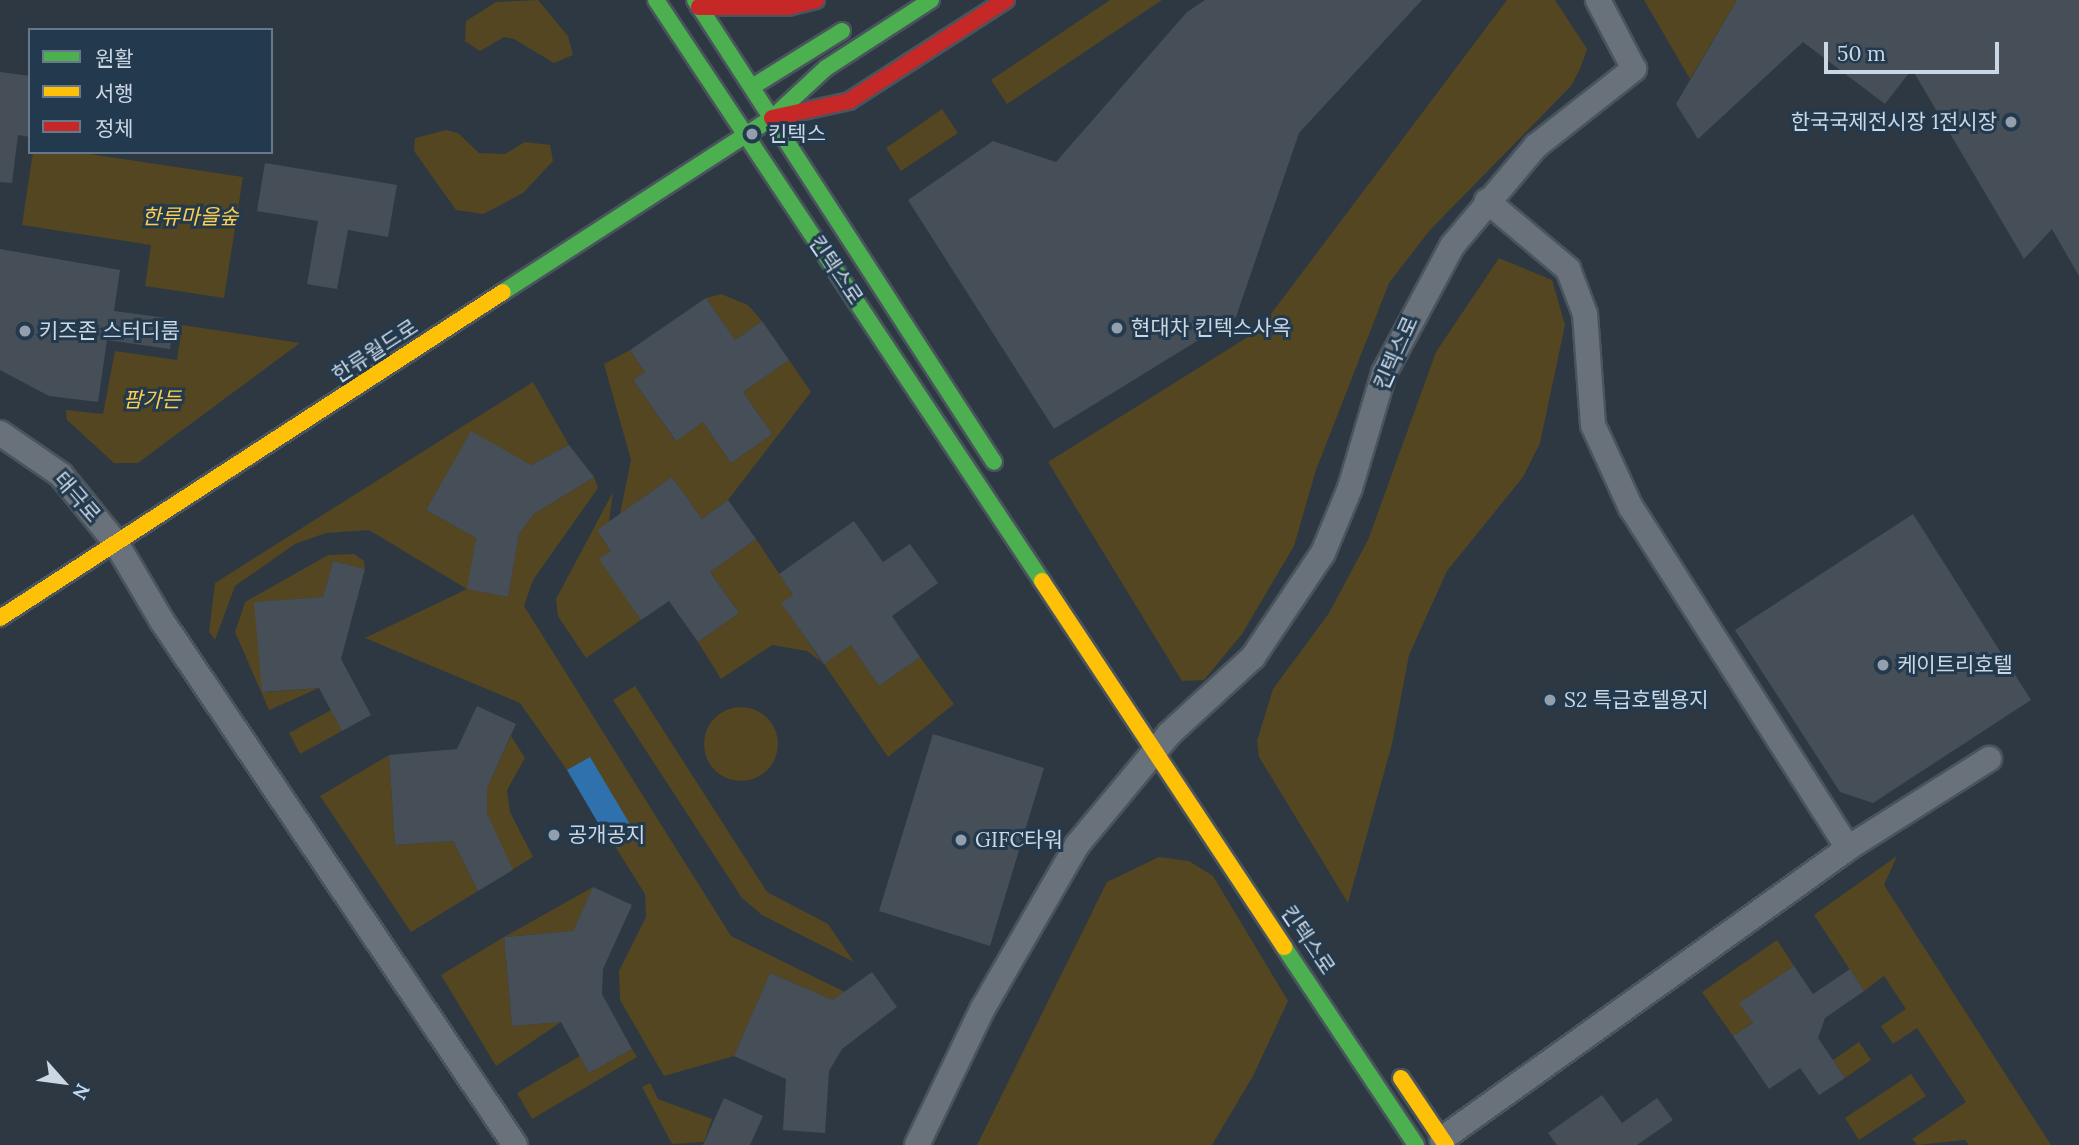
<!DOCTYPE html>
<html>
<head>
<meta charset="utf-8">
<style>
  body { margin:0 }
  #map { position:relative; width:2079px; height:1145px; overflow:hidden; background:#2d3843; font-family:Lora,"Noto Sans KR",serif }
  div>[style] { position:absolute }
  .green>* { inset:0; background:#534620 }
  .round { border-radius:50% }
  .water>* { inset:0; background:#2f71ac }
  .building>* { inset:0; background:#464f58 }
  .roads { filter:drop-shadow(2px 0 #4a545d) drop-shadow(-2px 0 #4a545d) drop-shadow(0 2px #4a545d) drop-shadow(0 -2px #4a545d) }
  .street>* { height:24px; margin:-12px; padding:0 12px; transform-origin:12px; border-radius:12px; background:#69727a }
  .fast>* { height:16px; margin:-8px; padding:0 8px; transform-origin:8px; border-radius:8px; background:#4caf50 }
  .slow>* { height:16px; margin:-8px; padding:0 8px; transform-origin:8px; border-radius:8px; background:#ffc107 }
  .jam>* { height:16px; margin:-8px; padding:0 8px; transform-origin:8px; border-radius:8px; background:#c62828 }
  .dots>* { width:19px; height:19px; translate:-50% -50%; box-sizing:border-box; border:4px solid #23394d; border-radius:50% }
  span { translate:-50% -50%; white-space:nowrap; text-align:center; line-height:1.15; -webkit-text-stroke:6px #23394d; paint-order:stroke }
  .poi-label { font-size:21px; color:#cad7e4 }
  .right { translate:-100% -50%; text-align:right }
  .left { translate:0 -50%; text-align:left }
  .park-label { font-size:21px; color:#fdce4d; font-style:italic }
  .street-label { font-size:21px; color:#cad7e4 }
  .legend { position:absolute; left:28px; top:28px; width:245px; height:126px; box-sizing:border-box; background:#23394d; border:2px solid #667889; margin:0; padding:9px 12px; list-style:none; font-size:21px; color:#cad7e4 }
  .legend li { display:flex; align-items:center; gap:14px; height:35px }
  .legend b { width:35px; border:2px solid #667889 }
  .north { position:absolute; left:28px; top:1047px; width:70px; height:70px; -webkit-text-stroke:5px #23394d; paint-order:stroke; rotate:118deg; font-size:19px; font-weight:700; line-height:28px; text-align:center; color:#cad7e4 }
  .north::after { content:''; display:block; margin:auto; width:24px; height:32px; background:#cad7e4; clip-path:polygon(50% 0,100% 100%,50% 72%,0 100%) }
  .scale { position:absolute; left:1824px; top:42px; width:175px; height:32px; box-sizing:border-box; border:4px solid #cad7e4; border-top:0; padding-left:9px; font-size:21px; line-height:24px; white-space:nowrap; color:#cad7e4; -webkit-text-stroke:5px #23394d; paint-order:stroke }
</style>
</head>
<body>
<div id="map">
  <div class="green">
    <div style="clip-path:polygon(538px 0,568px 36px,573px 55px,554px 63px,514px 39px,504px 37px,480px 51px,465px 41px,466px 21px,496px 2px)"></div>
    <div style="clip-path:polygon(1110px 0,1162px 0,1007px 104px,991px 80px)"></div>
    <div style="clip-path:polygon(1507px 0,1555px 0,1587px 49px,1580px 69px,1571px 86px,1430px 230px,1389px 283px,1316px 470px,1294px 546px,1242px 634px,1204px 680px,1182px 681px,1048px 462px,1259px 330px)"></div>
    <div style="clip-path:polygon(1644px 0,1737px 0,1690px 79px)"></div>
    <div style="clip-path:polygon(942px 109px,958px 133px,901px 171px,886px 148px)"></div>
    <div style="clip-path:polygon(446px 130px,458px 133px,479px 153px,505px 154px,525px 142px,550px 145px,553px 161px,523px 193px,497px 207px,483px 214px,456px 210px,414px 151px,415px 138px)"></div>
    <div style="clip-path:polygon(33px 152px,76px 152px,243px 177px,224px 298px,145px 286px,151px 245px,22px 225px)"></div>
    <div style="clip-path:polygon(1499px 258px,1552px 280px,1565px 325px,1540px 443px,1523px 477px,1447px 571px,1409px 655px,1392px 744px,1348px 903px,1259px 757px,1257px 741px,1273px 689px,1329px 613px,1368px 540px,1436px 352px)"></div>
    <div style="clip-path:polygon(721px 294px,748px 305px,762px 321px,735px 340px,706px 298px)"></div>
    <div style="clip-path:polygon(182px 325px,300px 343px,138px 463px,114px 463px,67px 420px,66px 410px,103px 414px,115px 351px,177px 360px)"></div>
    <div style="clip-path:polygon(630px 350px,645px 372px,633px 380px,675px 440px,703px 422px,731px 463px,772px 434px,743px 392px,789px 360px,811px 392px,728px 500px,702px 519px,672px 477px,620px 514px,631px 460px,604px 364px)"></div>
    <div style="clip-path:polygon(533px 382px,569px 445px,531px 465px,470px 433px,426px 510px,476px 538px,468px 589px,508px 597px,519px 534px,534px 514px,594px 477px,598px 488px,533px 580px,524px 606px,731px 936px,845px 992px,833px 1000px,770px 973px,734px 1056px,664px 1076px,620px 1000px,619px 971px,646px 917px,645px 894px,567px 770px,520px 703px,365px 638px,467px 589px,369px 530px,326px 533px,295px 544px,235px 586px,215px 640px,209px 632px,215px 583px)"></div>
    <div style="clip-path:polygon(613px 492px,609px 522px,597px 530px,611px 551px,600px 559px,641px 620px,586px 658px,558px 616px,556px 599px)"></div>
    <div style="clip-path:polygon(756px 539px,793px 595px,782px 603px,823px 664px,851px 645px,879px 686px,920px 657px,954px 704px,888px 757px,824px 664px,807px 651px,772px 645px,721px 679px,698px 642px,739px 613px,710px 572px)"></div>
    <div style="clip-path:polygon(354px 554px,364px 561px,365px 569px,333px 561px,323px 597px,260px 602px,267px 692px,319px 688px,269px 710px,235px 632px,245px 602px,328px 555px)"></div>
    <div style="clip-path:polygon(635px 686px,767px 892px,828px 924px,854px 962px,762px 915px,742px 898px,613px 700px)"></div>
    <div class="round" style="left:704px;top:707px;width:74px;height:74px"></div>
    <div style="clip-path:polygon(331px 710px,342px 731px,300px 754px,289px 733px)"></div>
    <div style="clip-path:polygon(511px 736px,525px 758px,507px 790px,510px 812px,533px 857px,512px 870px,487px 813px,487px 788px)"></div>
    <div style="clip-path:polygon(389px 755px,395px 845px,453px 841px,478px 891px,411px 932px,320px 796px)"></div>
    <div style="clip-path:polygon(1897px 856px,1884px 885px,2051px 1145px,1969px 1145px,1965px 1140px,1917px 1145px,1912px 1139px,1966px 1102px,1917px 1028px,1893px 1044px,1881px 1026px,1906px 1009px,1884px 976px,1864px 991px,1814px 915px)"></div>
    <div style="clip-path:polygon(1159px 857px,1189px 861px,1213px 876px,1288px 1001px,1253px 1076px,1212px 1145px,977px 1145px,1107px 882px)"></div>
    <div style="clip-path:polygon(593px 887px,573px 931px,504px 937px,512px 1026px,561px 1022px,496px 1066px,441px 975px,504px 937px)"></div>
    <div style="clip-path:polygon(1777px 940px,1794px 966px,1740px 1003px,1753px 1023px,1733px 1036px,1702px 992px)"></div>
    <div style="clip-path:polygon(1859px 1042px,1871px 1060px,1845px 1078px,1833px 1060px)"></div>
    <div style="clip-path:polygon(632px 1049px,637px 1057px,532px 1119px,517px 1093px,580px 1056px,589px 1073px)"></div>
    <div style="clip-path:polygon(1911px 1074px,1926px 1096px,1859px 1140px,1845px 1118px)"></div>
    <div style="clip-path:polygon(650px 1083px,658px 1099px,712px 1119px,704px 1142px,672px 1144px,642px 1087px)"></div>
  </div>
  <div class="water">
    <div style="clip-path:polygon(590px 757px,634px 831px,611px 845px,567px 770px)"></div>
  </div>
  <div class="building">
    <div style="clip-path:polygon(1205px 0,1422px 0,1299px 133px,1236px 317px,1054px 429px,908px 200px,993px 141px,1056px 162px,1187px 12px)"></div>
    <div style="clip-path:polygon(1737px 0,2079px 0,2079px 276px,2052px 229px,2024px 259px,1912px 69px,1885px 104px,1803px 42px,1698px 139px,1676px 104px)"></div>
    <div style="clip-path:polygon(0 72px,30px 76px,30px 137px,18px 135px,12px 183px,0 182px)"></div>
    <div style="clip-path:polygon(265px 163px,397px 185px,388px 237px,348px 230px,337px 289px,307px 284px,318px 221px,257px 211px)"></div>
    <div style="clip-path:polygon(0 249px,120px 270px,114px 311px,174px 319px,170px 349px,107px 340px,98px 402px,49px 396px,0 370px)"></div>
    <div style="clip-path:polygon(706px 298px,735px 340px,762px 321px,789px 360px,743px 392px,772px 434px,731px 463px,703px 422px,676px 441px,633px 380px,645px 372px,630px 350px)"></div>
    <div style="clip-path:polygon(471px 431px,531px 465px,569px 445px,594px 477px,534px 514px,519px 534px,508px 597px,467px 589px,476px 538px,426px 510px)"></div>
    <div style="clip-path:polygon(672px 477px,702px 519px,728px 500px,756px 539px,710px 572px,739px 613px,698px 642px,669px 601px,641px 620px,599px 559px,611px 551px,597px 530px)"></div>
    <div style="clip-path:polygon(1913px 514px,2031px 700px,1873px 803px,1840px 792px,1735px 630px)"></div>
    <div style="clip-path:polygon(854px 521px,883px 562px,910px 544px,938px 583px,892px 616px,920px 657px,879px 686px,851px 645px,824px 664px,781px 603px,793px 595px,779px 574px)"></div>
    <div style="clip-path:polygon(333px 561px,365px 569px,341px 659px,371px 715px,342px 731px,319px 688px,262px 692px,254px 602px,323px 597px)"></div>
    <div style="clip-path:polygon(477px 706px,516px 724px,487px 788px,487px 813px,513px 870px,478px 891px,453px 841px,395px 845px,389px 755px,457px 749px)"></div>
    <div style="clip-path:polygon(933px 734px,1044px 768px,990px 946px,879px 911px)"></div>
    <div style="clip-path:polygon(593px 887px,632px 905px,603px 969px,602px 994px,632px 1049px,589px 1073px,561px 1022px,512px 1026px,504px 937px,573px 931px)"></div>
    <div style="clip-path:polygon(1794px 966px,1813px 994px,1850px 969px,1864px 991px,1825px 1018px,1818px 1038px,1845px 1078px,1819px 1095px,1800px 1068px,1769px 1089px,1733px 1036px,1753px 1023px,1739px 1003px)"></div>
    <div style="clip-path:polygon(872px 972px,897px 1007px,842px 1049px,829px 1071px,825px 1133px,783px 1130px,786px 1079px,734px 1056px,770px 973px,833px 1000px)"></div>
    <div style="clip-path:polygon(1602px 1095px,1622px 1123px,1657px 1098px,1673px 1120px,1637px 1145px,1557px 1145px,1548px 1133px)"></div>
    <div style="clip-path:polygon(724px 1098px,763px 1116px,750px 1145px,703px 1145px)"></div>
  </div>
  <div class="roads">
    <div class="street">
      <div style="left:0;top:433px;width:74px;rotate:34.5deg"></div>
      <div style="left:61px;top:475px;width:87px;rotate:51deg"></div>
      <div style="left:116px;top:543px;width:91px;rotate:59.5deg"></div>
      <div style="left:162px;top:621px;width:632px;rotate:56.03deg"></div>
      <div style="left:1848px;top:848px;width:167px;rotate:-32.3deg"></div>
      <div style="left:1442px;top:1139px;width:500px;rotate:-35.6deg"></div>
      <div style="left:1848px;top:848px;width:403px;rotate:-122.5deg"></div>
      <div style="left:1631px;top:508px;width:91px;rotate:-114.6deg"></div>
      <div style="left:1593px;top:425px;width:111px;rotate:-94.1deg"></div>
      <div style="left:1585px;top:314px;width:48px;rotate:-110.7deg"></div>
      <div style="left:1568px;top:269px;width:106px;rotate:-140deg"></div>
      <div style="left:917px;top:1145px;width:152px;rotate:-64.3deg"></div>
      <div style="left:983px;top:1008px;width:188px;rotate:-60deg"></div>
      <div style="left:1077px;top:845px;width:144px;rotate:-50.3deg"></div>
      <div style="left:1169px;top:734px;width:114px;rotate:-42.5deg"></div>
      <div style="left:1253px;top:657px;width:125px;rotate:-56.1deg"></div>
      <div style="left:1323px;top:553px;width:70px;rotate:-67.4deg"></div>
      <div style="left:1350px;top:488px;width:120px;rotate:-73.5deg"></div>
      <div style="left:1384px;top:373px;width:144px;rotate:-61.8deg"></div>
      <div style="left:1452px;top:246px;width:131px;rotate:-50deg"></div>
      <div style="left:1536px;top:146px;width:125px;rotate:-38.2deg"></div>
      <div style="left:1634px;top:69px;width:78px;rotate:-117.6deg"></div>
    </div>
    <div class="fast">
      <div style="left:656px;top:0;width:698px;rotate:56.4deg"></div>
      <div style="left:695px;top:0;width:550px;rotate:57.09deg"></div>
      <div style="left:752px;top:87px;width:106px;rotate:-31.9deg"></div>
      <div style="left:503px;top:292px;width:320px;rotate:-32.9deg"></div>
      <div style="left:772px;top:118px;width:74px;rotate:-42.8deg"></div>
      <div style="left:826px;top:68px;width:125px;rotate:-32.9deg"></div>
      <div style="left:1284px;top:947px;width:238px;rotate:56.3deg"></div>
    </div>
    <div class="slow">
      <div style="left:1042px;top:581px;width:439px;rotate:56.5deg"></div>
      <div style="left:0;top:618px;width:599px;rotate:-32.95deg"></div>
      <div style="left:1401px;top:1078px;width:81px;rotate:56.1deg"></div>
    </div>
    <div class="jam">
      <div style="left:699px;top:7px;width:89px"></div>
      <div style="left:788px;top:7px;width:29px;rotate:-14deg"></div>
      <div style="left:772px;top:118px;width:79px;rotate:-12.4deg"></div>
      <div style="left:849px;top:101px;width:187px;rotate:-32.8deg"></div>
    </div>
  </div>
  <div class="dots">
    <div style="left:2011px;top:122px;background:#939fac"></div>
    <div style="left:752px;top:134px;background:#939fac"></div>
    <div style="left:1117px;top:328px;background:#939fac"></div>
    <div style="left:25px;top:331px;background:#939fac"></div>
    <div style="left:1883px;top:665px;background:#939fac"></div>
    <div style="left:1550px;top:700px;background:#939fac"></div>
    <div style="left:554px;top:835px;background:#939fac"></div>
    <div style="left:961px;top:840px;background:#939fac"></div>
  </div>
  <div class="poi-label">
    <span class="right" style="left:1997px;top:122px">한국국제전시장 1전시장</span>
    <span class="left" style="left:768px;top:134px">킨텍스</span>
    <span class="left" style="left:1131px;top:328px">현대차 킨텍스사옥</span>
    <span class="left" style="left:39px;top:331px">키즈존 스터디룸</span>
    <span class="left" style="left:1897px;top:665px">케이트리호텔</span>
    <span class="left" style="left:1564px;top:700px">S2 특급호텔용지</span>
    <span class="left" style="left:568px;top:835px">공개공지</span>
    <span class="left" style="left:975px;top:840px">GIFC타워</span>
  </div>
  <div class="park-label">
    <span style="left:190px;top:217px">한류마을숲</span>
    <span style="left:152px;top:400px">팜가든</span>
  </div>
  <div class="street-label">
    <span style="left:836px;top:270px;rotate:56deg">킨텍스로</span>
    <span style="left:375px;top:351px;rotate:-33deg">한류월드로</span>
    <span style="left:1396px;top:353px;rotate:-66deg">킨텍스로</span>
    <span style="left:77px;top:497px;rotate:49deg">태극로</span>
    <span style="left:1308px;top:940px;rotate:56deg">킨텍스로</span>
  </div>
  <ul class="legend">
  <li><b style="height:9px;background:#4caf50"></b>원활</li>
  <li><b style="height:9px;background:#ffc107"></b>서행</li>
  <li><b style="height:9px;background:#c62828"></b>정체</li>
  </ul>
  <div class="north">N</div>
  <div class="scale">50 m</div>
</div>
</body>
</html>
